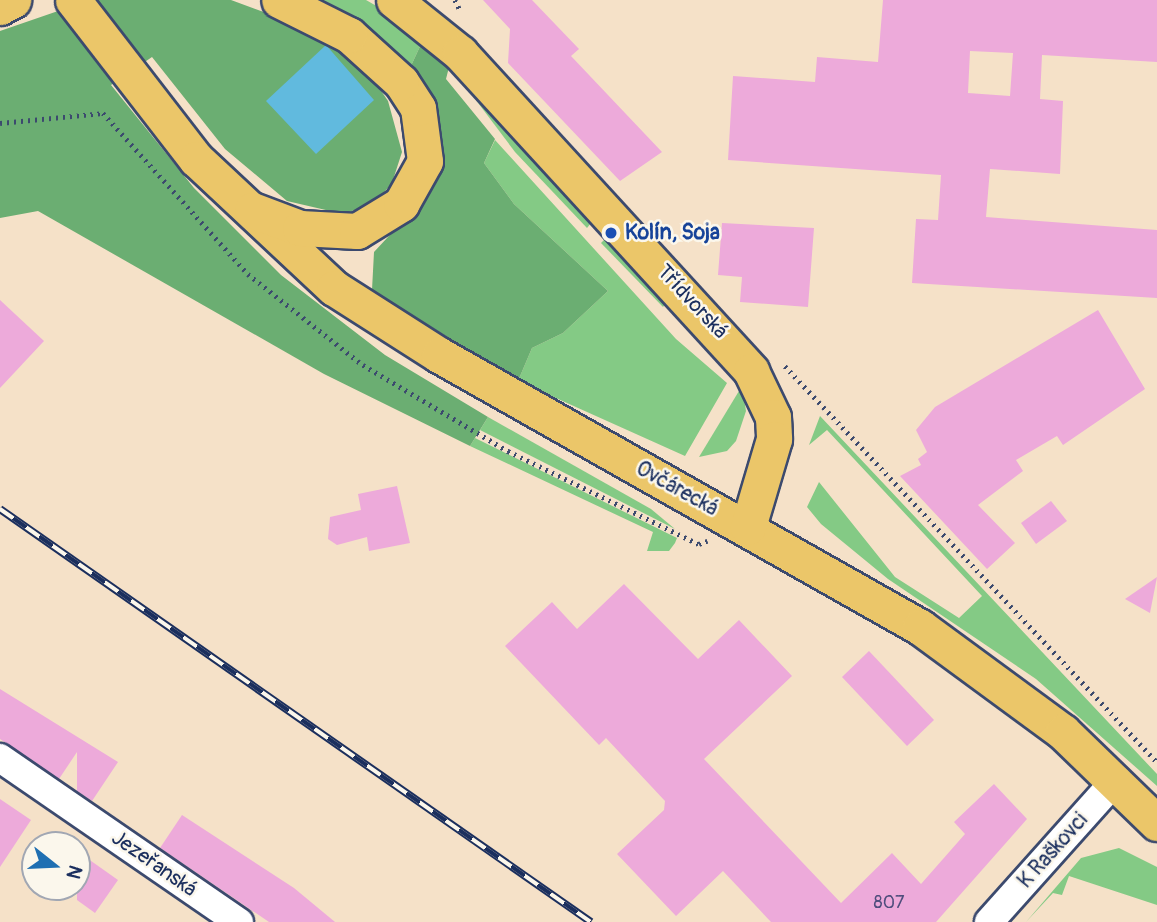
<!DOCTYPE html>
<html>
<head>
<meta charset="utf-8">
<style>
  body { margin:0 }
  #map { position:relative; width:1157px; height:922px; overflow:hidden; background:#f5e1c8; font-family:Pangolin,sans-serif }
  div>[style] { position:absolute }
  .green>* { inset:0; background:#84ca85 }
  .forest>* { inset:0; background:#6bae72 }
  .water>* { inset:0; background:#61bade }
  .building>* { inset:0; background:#edaada }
  .path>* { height:4.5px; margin-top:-2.25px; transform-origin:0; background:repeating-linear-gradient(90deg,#3c4a6e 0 2px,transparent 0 7px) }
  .roads { filter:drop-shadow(2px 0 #3c4a6e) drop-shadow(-2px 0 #3c4a6e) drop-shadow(0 2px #3c4a6e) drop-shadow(0 -2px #3c4a6e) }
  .minor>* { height:28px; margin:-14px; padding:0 14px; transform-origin:14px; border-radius:14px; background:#fff }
  .major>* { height:35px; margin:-17.5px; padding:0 17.5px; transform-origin:17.5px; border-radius:17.5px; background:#ebc669 }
  .rail>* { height:8px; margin-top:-4px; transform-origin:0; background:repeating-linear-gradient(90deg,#fbf7ec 0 16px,#1b2f5e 0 32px); box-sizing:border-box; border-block:2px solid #1b2f5e }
  .dots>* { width:19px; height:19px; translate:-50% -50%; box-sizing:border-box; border:4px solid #fbf7ec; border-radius:50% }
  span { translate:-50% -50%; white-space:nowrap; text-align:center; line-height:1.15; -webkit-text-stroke:5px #fbf7ec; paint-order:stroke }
  .number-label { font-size:18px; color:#504e7d }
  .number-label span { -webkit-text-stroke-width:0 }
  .transit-label { font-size:21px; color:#164399; font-weight:700 }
  .left { translate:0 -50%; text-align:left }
  .street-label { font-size:21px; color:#1b2f5e }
  .north { position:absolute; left:21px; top:831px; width:70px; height:70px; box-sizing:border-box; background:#fbf7ec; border:2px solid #a1a7b3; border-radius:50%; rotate:108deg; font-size:19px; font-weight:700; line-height:28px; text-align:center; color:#1b2f5e }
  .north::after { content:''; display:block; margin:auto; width:24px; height:32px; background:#1f6fb2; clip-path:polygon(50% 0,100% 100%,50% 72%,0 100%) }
</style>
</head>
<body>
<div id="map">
  <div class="green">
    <div style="clip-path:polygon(319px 0,366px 0,387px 12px,422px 42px,410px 68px,360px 23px)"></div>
    <div style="clip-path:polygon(457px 75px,591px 223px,587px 228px,515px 152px)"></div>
    <div style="clip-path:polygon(495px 140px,676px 339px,727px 383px,685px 456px,518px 381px,532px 348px,563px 333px,608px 291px,514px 204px,484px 163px)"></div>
    <div style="clip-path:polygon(606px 238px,666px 303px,663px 307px,601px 243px)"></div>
    <div style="clip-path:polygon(742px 386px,746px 411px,736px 441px,727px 451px,699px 457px)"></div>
    <div style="clip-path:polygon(820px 416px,1157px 774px,1157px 786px,1036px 679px,888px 579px,821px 524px,807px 507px,819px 482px,895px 577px,959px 618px,982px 596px,827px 430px,809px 445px)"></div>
    <div style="clip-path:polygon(488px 417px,651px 509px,675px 529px,480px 430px)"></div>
    <div style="clip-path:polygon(475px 438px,677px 538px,675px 543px,669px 551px,647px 551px,653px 532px,470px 446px)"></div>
    <div style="clip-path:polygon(1119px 848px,1157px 867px,1157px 905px,1069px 876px,1062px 895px,1053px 893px,1026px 922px,1081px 858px)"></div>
  </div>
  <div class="forest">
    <div style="clip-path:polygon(90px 0,231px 0,313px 30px,367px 70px,388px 101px,402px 152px,392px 183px,375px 203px,343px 214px,287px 201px,225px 149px,152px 57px,111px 85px,194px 188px,281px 275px,385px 355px,488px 417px,470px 446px,324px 374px,38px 211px,0 218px,0 31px)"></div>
    <div style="clip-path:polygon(422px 42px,449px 67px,446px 79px,495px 139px,484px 163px,514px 204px,608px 291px,563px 333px,532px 348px,518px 381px,372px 290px,374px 252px,427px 195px,438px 160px,439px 127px,410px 68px)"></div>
  </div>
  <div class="water">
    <div style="clip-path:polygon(326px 45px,374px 100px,316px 154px,266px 101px)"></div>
  </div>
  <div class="building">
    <div style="clip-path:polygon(483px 0,532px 0,579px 49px,571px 56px,662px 152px,620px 181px,508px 63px,510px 29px)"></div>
    <div style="clip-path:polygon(evenodd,883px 0,1157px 0,1157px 62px,1042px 55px,1040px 99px,1063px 101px,1060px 174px,990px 169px,986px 217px,1157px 230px,1157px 298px,912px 283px,916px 219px,938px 220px,941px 175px,728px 160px,733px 76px,815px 82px,817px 57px,878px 62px,883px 0,970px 51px,1013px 53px,1010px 96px,968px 93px,970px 51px)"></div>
    <div style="clip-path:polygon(722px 223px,814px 228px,808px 307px,740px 302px,742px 277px,718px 275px)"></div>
    <div style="clip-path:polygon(0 300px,44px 341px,0 388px)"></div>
    <div style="clip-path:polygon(1098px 310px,1145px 389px,1063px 445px,1057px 436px,1016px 460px,1023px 471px,978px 505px,1015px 543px,987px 569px,900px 476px,921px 465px,918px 459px,927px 452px,916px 430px,935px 407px)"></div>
    <div style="clip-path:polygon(397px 486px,410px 543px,369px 551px,367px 537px,337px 545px,328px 539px,330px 517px,361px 510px,358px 494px)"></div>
    <div style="clip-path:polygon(1051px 501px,1067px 521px,1036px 544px,1021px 523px)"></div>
    <div style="clip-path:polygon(1157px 577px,1150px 613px,1125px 599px)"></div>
    <div style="clip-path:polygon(624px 584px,698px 659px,739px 620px,792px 676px,704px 759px,841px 903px,892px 853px,921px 884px,965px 834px,954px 822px,994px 784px,1027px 819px,936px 922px,771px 922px,723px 871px,676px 916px,617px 854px,664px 810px,665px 801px,606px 738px,599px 745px,505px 646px,552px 602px,577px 629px)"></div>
    <div style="clip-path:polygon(869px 651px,934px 720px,907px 746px,842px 677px)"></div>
    <div style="clip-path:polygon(0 689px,118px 762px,92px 801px,77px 791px,77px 752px,59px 779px,0 739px)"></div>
    <div style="clip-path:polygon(0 799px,31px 820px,0 867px)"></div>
    <div style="clip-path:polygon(182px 815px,294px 888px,335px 922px,269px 922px,160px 848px)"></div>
    <div style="clip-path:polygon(77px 851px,118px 880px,95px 913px,77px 900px)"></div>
  </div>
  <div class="path">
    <div style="left:455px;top:0;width:13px;rotate:63deg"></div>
    <div style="left:0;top:123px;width:103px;rotate:-5.5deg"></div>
    <div style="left:103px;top:113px;width:217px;rotate:48deg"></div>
    <div style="left:248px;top:274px;width:147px;rotate:38.4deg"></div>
    <div style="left:363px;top:365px;width:169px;rotate:30.7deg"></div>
    <div style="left:508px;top:451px;width:212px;rotate:26deg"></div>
    <div style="left:699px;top:544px;width:9px;rotate:-21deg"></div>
    <div style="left:785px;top:366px;width:543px;rotate:46.79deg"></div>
  </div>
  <div class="roads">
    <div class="minor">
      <div style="left:0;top:758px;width:290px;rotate:34.5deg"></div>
      <div style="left:989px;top:922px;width:191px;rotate:-48.2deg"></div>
    </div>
    <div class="major">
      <div style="left:73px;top:0;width:201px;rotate:52.3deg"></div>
      <div style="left:196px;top:159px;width:189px;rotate:43.1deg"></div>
      <div style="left:334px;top:288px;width:125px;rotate:32.5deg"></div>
      <div style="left:439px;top:355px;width:553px;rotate:29.49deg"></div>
      <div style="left:920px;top:627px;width:177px;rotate:36.3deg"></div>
      <div style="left:1063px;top:732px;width:131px;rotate:44.1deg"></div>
      <div style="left:394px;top:0;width:85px;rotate:38.8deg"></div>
      <div style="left:460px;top:53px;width:431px;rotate:47.5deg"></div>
      <div style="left:751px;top:371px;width:51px;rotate:64.4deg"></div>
      <div style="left:773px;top:417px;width:22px;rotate:87deg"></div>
      <div style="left:774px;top:439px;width:92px;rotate:106.5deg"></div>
      <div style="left:0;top:7px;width:15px;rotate:-28deg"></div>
      <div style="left:252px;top:210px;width:51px;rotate:20.6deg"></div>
      <div style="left:300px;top:228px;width:57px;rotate:3deg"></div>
      <div style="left:357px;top:231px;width:52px;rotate:-31.5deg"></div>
      <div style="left:401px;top:204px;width:49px;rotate:-60.8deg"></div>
      <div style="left:425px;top:161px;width:53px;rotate:-97.5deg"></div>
      <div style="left:418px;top:108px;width:31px;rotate:-123deg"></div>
      <div style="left:401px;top:82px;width:70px;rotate:-137.9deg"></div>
      <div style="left:349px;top:35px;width:78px;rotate:-153.4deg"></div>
    </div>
  </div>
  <div class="rail">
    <div style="left:0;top:509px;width:721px;rotate:34.95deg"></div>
  </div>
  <div class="dots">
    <div style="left:611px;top:233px;background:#1a4fb4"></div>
  </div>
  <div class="number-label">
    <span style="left:889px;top:903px">807</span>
  </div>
  <div class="transit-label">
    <span class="left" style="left:625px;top:233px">Kolín, Soja</span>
  </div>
  <div class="street-label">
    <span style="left:692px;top:302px;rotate:47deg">Třídvorská</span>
    <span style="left:677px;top:489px;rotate:29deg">Ovčárecká</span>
    <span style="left:1053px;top:851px;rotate:-48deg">K Raškovci</span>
    <span style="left:154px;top:864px;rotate:35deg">Jezeřanská</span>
  </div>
  <div class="north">N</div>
</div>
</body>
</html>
